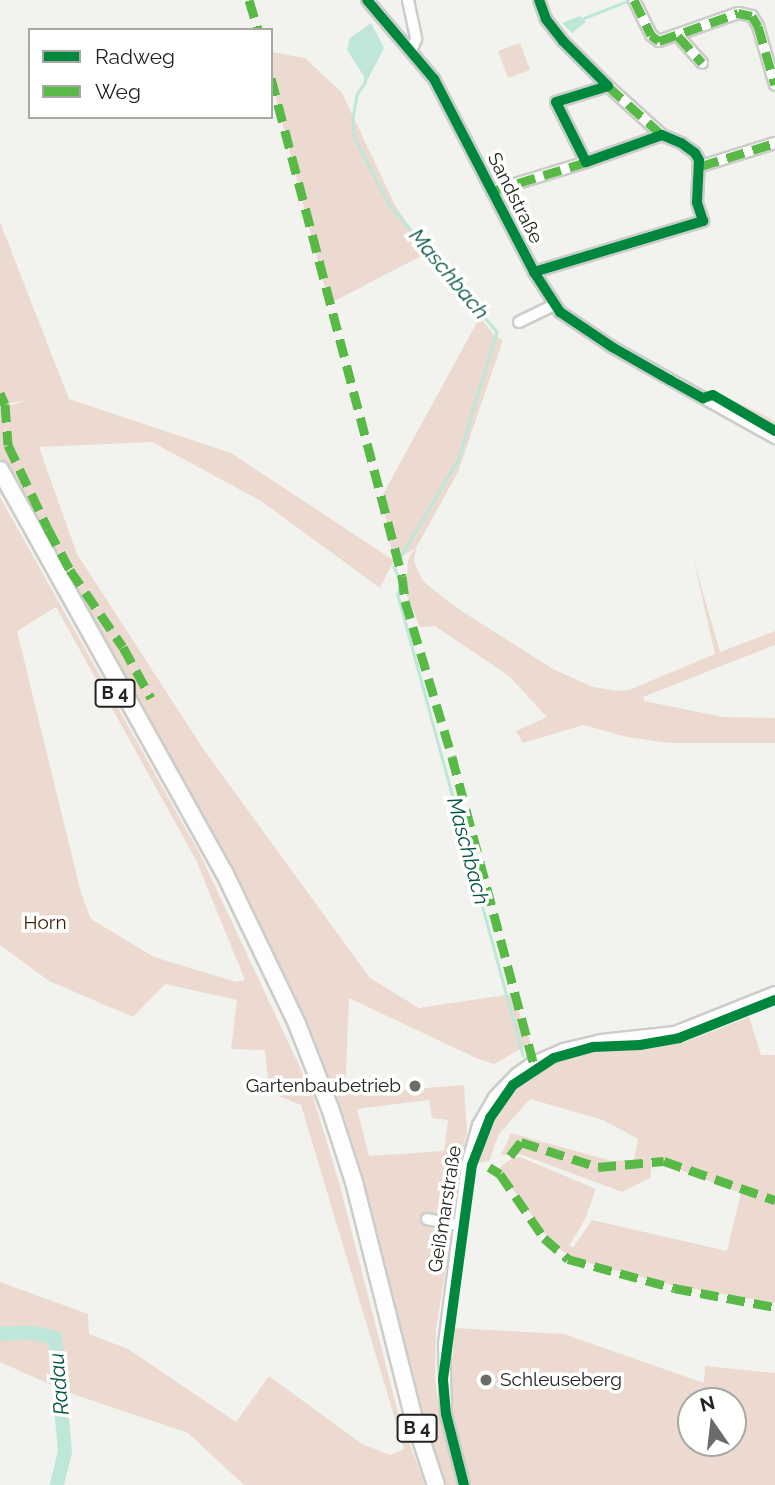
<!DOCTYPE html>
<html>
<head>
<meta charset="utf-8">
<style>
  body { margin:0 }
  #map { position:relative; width:775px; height:1485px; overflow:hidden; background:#f2f3ef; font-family:Raleway,sans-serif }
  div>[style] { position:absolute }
  .green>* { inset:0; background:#ecdad0 }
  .water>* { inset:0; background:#bee6d9 }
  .stream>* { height:2.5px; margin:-1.25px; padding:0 1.25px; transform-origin:1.25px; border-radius:1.25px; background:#bee6d9 }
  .river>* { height:14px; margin:-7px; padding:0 7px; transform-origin:7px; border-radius:7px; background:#bee6d9 }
  .roads { filter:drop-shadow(2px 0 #cccdca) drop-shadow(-2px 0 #cccdca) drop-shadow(0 2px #cccdca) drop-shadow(0 -2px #cccdca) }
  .minor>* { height:10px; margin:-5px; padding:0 5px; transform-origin:5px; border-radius:5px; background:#fdfdfd }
  .highway>* { height:16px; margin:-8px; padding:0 8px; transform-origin:8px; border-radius:8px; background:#fdfdfd }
  .quiet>* { height:9px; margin-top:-4.5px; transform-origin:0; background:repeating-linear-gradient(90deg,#58b947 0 18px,transparent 0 27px) }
  .cycleway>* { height:10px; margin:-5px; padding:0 5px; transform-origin:5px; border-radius:5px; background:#00873e }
  .dots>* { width:19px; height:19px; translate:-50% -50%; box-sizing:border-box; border:4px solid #fffffe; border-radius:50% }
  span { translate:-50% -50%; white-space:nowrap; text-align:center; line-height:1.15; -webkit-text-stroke:7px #fffffe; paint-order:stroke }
  .shield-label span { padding:2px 5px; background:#fffffe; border:2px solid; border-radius:5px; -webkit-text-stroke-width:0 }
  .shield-label { font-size:18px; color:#232321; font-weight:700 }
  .street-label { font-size:19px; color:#232321 }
  .park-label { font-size:19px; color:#461a06 }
  .poi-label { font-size:19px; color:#232321 }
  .right { translate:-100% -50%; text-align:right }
  .left { translate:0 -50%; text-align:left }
  .water-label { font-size:21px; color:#025344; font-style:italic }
  .legend { position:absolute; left:28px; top:28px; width:245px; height:91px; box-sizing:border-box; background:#fffffe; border:2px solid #a7a7a6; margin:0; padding:9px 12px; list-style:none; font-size:21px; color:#232321 }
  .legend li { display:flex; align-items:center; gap:14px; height:35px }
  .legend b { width:35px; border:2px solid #a7a7a6 }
  .north { position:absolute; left:677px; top:1387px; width:70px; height:70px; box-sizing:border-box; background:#fffffe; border:2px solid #a7a7a6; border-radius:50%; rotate:346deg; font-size:19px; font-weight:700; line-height:28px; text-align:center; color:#232321 }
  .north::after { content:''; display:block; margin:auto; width:24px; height:32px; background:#6b6c69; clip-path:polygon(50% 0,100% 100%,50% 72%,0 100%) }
</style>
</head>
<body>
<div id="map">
  <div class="green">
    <div style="clip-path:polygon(520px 43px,530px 70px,508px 78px,498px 51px)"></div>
    <div style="clip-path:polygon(271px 52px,305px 58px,342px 93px,395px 205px,427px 253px,329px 304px,271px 79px)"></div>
    <div style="clip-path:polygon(evenodd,0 222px,69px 399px,231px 453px,393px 560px,382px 496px,480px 317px,493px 334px,503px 340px,458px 472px,416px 548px,414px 562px,423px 581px,454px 606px,553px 669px,593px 687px,617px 691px,629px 690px,715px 654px,693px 558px,720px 652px,775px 631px,775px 645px,643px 697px,644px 701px,723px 717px,775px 718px,775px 743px,669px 743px,627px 737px,583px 725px,523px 743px,516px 731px,547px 717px,509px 676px,435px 626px,420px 627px,406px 593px,408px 560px,414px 549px,394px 561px,380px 588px,261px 501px,152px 442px,39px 447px,77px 554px,204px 750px,370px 978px,419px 1008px,512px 994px,531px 1043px,494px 1064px,476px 1058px,349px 998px,345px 1094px,464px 1085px,467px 1132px,446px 1231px,451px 1234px,436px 1330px,435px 1379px,440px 1418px,459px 1485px,444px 1485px,434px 1463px,363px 1180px,277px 960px,195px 800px,57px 564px,0 458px,0 409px,27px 400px,5px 404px,0 401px,0 222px,429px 1100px,432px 1118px,448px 1120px,444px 1151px,369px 1156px,357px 1109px,429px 1100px)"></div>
    <div style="clip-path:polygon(709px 389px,768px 417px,775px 422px,775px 428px)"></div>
    <div style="clip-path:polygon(evenodd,0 497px,201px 856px,312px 1093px,340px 1186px,397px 1409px,425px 1485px,244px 1485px,188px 1433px,67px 1392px,0 1362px,0 1282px,88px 1314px,89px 1334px,128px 1349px,236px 1422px,269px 1376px,362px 1444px,390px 1455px,404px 1449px,301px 1105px,269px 1092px,265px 1050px,231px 1049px,237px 1000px,165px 984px,133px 1017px,49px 981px,0 945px,0 497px,56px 607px,196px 860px,245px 980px,236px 982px,154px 957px,91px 919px,81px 893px,17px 631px,56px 607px)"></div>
    <div style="clip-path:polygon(749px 1017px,761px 1055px,775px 1055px,775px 1303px,672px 1285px,592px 1264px,568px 1255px,552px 1243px,498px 1169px,512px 1158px,520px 1157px,596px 1189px,585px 1219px,569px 1246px,573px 1248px,592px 1220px,727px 1251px,741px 1193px,665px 1164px,652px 1165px,650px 1178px,622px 1192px,520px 1154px,501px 1155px,511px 1133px,612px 1161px,634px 1160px,638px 1139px,603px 1120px,530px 1099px,499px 1134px,489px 1161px,478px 1163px,482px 1148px,487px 1148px,475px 1144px,517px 1086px,555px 1059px,578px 1052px,648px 1049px,684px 1042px)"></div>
    <div style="clip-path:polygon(evenodd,454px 1328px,564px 1334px,704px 1383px,705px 1366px,775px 1373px,775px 1485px,464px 1485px,443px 1379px,453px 1356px,454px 1328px,691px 1401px,733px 1401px,733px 1443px,691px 1443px,691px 1401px)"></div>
  </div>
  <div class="water">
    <div style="clip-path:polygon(580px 16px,586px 22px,572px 33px,562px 23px)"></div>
    <div style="clip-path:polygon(371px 23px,384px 48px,367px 81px,347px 50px,350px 38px)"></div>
  </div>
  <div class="stream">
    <div style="left:584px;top:18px;width:49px;rotate:-21.4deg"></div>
    <div style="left:366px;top:75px;width:8px;rotate:97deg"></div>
    <div style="left:365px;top:83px;width:14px;rotate:124deg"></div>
    <div style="left:357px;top:95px;width:22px;rotate:100deg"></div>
    <div style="left:353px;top:117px;width:19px;rotate:87deg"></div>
    <div style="left:354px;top:136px;width:76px;rotate:62.8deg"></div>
    <div style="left:389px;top:204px;width:167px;rotate:49.8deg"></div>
    <div style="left:497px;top:332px;width:134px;rotate:106.9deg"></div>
    <div style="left:458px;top:460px;width:110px;rotate:120.5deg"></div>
    <div style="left:394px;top:567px;width:17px;rotate:65deg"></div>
    <div style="left:401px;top:582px;width:13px;rotate:103deg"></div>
    <div style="left:398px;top:595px;width:477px;rotate:74.8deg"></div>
  </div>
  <div class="river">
    <div style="left:0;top:1334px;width:33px;rotate:-2deg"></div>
    <div style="left:33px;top:1333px;width:23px;rotate:13deg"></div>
    <div style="left:55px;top:1338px;width:114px;rotate:85deg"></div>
    <div style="left:65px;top:1452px;width:34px;rotate:104deg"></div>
  </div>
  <div class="roads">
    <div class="minor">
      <div style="left:367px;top:0;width:104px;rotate:49.7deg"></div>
      <div style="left:434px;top:79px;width:217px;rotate:62.6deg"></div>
      <div style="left:534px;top:272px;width:48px;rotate:57deg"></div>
      <div style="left:560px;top:312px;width:63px;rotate:33.9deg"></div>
      <div style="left:612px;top:347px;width:187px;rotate:29.2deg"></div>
      <div style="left:408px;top:0;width:40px;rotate:78deg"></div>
      <div style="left:416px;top:39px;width:13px;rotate:113deg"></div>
      <div style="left:634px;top:0;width:39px;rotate:64deg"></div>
      <div style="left:651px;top:35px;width:10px;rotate:37deg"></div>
      <div style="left:659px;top:41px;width:84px;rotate:-19.5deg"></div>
      <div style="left:738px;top:13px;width:14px;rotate:12deg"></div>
      <div style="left:752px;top:16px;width:12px;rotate:59deg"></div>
      <div style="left:758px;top:26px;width:61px;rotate:73.9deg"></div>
      <div style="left:678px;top:36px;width:36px;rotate:48deg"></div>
      <div style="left:608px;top:86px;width:73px;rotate:42.2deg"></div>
      <div style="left:701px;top:166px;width:77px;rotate:-17.3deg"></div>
      <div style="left:492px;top:191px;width:98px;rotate:-17.1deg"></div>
      <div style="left:534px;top:272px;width:177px;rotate:-16.8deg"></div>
      <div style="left:703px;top:221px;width:20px;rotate:-108deg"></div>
      <div style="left:697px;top:202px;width:42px;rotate:-87.3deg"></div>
      <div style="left:699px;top:160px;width:8px;rotate:-120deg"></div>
      <div style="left:695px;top:153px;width:17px;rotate:-144deg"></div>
      <div style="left:681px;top:143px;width:21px;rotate:-157deg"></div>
      <div style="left:662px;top:135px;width:81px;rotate:160.4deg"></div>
      <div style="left:586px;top:162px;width:67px;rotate:-116.6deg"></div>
      <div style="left:556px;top:102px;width:54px;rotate:-17.1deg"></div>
      <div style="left:608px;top:86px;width:64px;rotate:-135deg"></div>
      <div style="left:563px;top:41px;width:28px;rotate:-128deg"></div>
      <div style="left:546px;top:19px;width:20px;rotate:-110deg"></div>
      <div style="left:519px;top:322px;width:39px;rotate:-26deg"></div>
      <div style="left:427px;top:1219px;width:32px;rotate:11deg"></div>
      <div style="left:464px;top:1485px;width:73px;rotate:-104.2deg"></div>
      <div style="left:446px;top:1414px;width:70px;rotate:-91.6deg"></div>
      <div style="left:444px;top:1344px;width:181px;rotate:-82.7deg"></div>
      <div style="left:467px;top:1164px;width:41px;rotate:-74.2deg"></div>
      <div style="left:478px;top:1125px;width:32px;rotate:-60deg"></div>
      <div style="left:494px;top:1097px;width:32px;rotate:-46deg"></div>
      <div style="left:516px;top:1074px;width:21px;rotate:-35deg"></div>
      <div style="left:533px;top:1062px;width:33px;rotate:-23deg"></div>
      <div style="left:563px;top:1049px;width:39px;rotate:-13deg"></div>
      <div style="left:601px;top:1040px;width:74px;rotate:-6.2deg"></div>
      <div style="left:675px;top:1032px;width:108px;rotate:-21.8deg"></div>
    </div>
    <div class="highway">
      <div style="left:0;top:470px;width:460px;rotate:60.9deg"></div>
      <div style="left:224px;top:872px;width:169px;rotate:64.3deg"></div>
      <div style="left:297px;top:1024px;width:90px;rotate:68.6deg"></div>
      <div style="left:330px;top:1108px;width:78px;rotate:72deg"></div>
      <div style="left:354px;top:1182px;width:237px;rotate:75.8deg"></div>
      <div style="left:412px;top:1412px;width:77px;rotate:71.8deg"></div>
    </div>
  </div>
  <div class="quiet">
    <div style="left:249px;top:0;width:31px;rotate:73deg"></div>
    <div style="left:634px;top:0;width:39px;rotate:64deg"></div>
    <div style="left:651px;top:35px;width:10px;rotate:37deg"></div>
    <div style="left:659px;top:41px;width:84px;rotate:-19.5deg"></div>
    <div style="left:738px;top:13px;width:14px;rotate:12deg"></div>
    <div style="left:752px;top:16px;width:12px;rotate:59deg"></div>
    <div style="left:758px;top:26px;width:61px;rotate:73.9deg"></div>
    <div style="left:678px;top:36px;width:36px;rotate:48deg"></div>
    <div style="left:271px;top:78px;width:515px;rotate:75.26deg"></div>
    <div style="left:402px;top:576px;width:25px;rotate:83deg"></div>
    <div style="left:405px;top:601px;width:163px;rotate:73.2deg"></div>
    <div style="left:452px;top:757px;width:316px;rotate:75.1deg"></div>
    <div style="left:608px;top:86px;width:73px;rotate:42.2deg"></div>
    <div style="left:701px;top:166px;width:77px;rotate:-17.3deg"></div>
    <div style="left:492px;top:191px;width:98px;rotate:-17.1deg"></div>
    <div style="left:0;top:393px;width:12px;rotate:66deg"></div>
    <div style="left:5px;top:404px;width:41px;rotate:85.8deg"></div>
    <div style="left:8px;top:445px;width:93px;rotate:64.5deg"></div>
    <div style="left:48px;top:529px;width:47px;rotate:61.8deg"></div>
    <div style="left:70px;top:570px;width:93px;rotate:55.5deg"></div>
    <div style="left:123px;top:647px;width:58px;rotate:61.2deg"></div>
    <div style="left:510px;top:1156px;width:18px;rotate:-52deg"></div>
    <div style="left:521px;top:1142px;width:81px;rotate:18deg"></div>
    <div style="left:598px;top:1167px;width:66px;rotate:-5.2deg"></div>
    <div style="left:664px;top:1161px;width:118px;rotate:19.4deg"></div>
    <div style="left:489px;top:1167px;width:13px;rotate:32deg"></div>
    <div style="left:500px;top:1174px;width:78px;rotate:55.5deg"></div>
    <div style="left:544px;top:1238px;width:32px;rotate:41deg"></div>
    <div style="left:568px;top:1259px;width:110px;rotate:15.3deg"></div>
    <div style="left:674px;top:1288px;width:103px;rotate:10.7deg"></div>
  </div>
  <div class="cycleway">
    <div style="left:367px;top:0;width:104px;rotate:49.7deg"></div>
    <div style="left:434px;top:79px;width:217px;rotate:62.6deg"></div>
    <div style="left:534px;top:272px;width:48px;rotate:57deg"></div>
    <div style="left:560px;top:312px;width:63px;rotate:33.9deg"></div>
    <div style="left:612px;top:347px;width:67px;rotate:29.6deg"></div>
    <div style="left:670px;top:380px;width:38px;rotate:29deg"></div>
    <div style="left:703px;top:398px;width:10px;rotate:-17deg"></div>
    <div style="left:713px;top:395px;width:72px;rotate:30.1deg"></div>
    <div style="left:534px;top:272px;width:177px;rotate:-16.8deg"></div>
    <div style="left:703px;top:221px;width:20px;rotate:-108deg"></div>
    <div style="left:697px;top:202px;width:42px;rotate:-87.3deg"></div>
    <div style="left:699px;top:160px;width:8px;rotate:-120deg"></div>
    <div style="left:695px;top:153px;width:17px;rotate:-144deg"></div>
    <div style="left:681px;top:143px;width:21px;rotate:-157deg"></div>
    <div style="left:662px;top:135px;width:81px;rotate:160.4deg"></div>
    <div style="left:586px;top:162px;width:67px;rotate:-116.6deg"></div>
    <div style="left:556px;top:102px;width:54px;rotate:-17.1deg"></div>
    <div style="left:608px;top:86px;width:64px;rotate:-135deg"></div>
    <div style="left:563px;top:41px;width:28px;rotate:-128deg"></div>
    <div style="left:546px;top:19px;width:20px;rotate:-110deg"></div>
    <div style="left:464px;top:1485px;width:73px;rotate:-104.2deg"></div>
    <div style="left:446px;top:1414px;width:35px;rotate:-95deg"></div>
    <div style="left:443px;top:1379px;width:216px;rotate:-82.3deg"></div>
    <div style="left:472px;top:1165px;width:50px;rotate:-69deg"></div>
    <div style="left:490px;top:1118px;width:40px;rotate:-55.1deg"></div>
    <div style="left:513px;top:1085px;width:49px;rotate:-33.4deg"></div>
    <div style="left:554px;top:1058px;width:41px;rotate:-15.8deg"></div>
    <div style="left:593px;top:1047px;width:47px;rotate:-2.4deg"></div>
    <div style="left:640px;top:1045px;width:40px;rotate:-10deg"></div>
    <div style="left:679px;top:1038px;width:103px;rotate:-21.6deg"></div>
  </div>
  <div class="dots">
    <div style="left:415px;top:1086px;background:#6b6c69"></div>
    <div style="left:486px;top:1380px;background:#6b6c69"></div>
  </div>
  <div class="shield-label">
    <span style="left:115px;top:693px">B 4</span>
    <span style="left:417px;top:1428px">B 4</span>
  </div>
  <div class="street-label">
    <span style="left:515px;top:198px;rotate:63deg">Sandstraße</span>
    <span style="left:445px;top:1209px;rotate:-81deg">Geißmarstraße</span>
  </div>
  <div class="park-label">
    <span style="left:45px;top:923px">Horn</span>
  </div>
  <div class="poi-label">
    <span class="right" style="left:401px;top:1086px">Gartenbaubetrieb</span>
    <span class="left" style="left:500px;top:1380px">Schleuseberg</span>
  </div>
  <div class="water-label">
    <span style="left:449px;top:274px;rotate:50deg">Maschbach</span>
    <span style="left:468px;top:851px;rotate:75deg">Maschbach</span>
    <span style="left:59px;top:1384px;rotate:-95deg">Radau</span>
  </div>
  <ul class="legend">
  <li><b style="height:9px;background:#00873e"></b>Radweg</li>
  <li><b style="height:9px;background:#58b947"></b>Weg</li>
  </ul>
  <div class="north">N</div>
</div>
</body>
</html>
